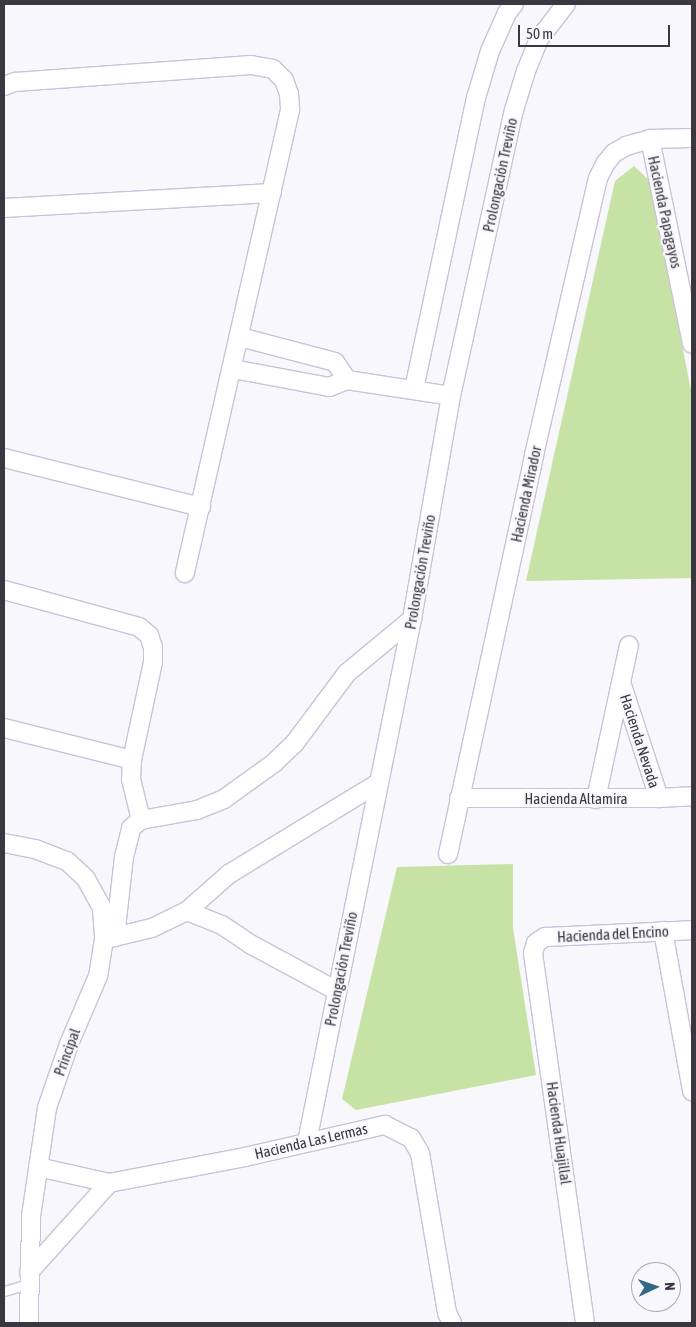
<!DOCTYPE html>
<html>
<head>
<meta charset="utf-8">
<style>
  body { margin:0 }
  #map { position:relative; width:696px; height:1327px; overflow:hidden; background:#f8f7fc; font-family:"Asap Condensed",sans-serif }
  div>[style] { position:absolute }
  .green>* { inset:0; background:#c6e2a4 }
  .roads { filter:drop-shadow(1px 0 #cac2da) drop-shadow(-1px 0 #cac2da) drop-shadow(0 1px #cac2da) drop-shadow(0 -1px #cac2da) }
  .service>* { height:9px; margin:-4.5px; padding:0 4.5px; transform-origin:4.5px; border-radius:4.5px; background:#fff }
  .minor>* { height:18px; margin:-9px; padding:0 9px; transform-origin:9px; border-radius:9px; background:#fff }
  span { translate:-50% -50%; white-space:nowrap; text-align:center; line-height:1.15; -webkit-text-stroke:5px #f8f7fc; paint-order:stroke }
  .street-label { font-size:15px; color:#3a3741 }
  .frame { position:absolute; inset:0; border:5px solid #3a3741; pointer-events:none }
  .north { position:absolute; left:631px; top:1262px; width:50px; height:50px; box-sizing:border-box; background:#f8f7fc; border:1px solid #acaab1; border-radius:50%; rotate:87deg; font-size:14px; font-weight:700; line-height:20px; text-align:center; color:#3a3741 }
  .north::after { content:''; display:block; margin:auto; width:18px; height:22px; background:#336985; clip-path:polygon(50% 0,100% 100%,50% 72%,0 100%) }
  .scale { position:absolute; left:518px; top:25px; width:152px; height:22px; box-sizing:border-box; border:2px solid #3a3741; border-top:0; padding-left:6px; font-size:15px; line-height:18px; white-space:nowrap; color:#3a3741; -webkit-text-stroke:4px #f8f7fc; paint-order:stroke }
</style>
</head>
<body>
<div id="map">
  <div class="green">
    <div style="clip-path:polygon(634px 166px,649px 180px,692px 395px,692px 578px,526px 581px,615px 181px)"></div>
    <div style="clip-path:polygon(513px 864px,513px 928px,536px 1075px,356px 1110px,342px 1099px,397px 867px)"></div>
  </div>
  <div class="roads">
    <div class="service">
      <div style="left:4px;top:1291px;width:26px;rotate:-16deg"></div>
    </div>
    <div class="minor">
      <div style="left:4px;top:86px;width:12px;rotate:-20deg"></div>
      <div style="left:15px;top:82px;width:237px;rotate:-4.1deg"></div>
      <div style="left:251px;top:65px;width:22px;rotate:10deg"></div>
      <div style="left:273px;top:69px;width:16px;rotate:45deg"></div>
      <div style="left:284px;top:80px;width:15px;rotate:70deg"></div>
      <div style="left:289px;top:94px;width:16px;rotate:86deg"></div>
      <div style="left:290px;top:110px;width:475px;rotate:102.8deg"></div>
      <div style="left:650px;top:139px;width:209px;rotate:78.4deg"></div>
      <div style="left:4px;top:208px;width:268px;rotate:-3.2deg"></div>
      <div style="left:240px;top:337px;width:98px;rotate:14.7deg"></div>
      <div style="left:335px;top:362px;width:22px;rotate:56deg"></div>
      <div style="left:233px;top:369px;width:98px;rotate:10.6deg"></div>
      <div style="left:329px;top:387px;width:19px;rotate:-21deg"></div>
      <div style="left:347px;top:380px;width:105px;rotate:8.7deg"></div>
      <div style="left:414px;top:389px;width:298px;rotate:-78deg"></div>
      <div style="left:476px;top:98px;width:49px;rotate:-73.4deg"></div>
      <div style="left:490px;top:51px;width:42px;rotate:-65.9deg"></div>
      <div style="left:507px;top:13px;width:11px;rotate:-52deg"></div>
      <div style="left:4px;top:458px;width:203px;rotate:14deg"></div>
      <div style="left:4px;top:590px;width:140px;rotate:15.3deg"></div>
      <div style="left:139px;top:627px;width:13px;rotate:39deg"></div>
      <div style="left:149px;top:635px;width:13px;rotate:72deg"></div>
      <div style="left:153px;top:647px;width:15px;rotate:90deg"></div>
      <div style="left:153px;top:662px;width:100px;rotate:102.1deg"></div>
      <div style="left:132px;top:760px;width:19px;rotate:93deg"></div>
      <div style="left:131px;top:779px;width:42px;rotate:76.3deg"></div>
      <div style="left:622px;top:685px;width:119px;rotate:71.9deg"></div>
      <div style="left:4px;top:728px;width:132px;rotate:14deg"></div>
      <div style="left:459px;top:798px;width:200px"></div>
      <div style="left:659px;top:798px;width:33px;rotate:-3deg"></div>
      <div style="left:596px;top:799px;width:157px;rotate:-77.9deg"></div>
      <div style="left:4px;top:843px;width:32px;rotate:11deg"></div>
      <div style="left:35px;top:849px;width:34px;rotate:21deg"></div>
      <div style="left:67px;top:861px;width:26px;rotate:43deg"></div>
      <div style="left:86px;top:879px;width:33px;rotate:61deg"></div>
      <div style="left:102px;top:908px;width:31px;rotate:86deg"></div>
      <div style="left:104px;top:939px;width:37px;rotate:99deg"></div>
      <div style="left:98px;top:976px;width:74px;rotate:113.1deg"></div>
      <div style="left:69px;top:1044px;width:68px;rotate:109deg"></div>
      <div style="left:47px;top:1108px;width:109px;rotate:98.4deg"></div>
      <div style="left:31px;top:1216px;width:107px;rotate:91.1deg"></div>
      <div style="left:448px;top:854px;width:408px;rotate:-77.8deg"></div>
      <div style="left:534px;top:455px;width:284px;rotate:-77deg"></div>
      <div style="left:598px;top:178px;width:16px;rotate:-63deg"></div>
      <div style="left:605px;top:164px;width:14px;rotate:-51deg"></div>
      <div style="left:614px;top:153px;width:14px;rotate:-30deg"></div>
      <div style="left:626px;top:146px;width:25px;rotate:-16deg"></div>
      <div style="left:650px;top:139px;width:42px;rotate:-1.4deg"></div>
      <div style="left:187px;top:911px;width:38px;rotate:22deg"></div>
      <div style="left:222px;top:925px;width:36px;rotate:34deg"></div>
      <div style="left:252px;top:945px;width:97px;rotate:28.4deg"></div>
      <div style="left:663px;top:931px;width:163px;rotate:79.7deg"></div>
      <div style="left:115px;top:937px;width:81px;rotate:-83.6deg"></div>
      <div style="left:124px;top:857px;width:30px;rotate:-76deg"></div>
      <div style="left:131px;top:828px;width:13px;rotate:-39deg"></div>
      <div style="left:141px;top:820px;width:57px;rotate:-10.1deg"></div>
      <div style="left:197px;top:810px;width:29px;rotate:-22deg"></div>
      <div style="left:224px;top:799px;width:62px;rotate:-35.8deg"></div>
      <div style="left:274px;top:763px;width:28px;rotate:-44deg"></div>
      <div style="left:294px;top:744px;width:89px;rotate:-53.3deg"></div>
      <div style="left:347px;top:673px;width:85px;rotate:-39.7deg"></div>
      <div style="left:106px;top:939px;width:47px;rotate:-13.4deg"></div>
      <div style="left:152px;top:928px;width:39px;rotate:-26deg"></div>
      <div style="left:187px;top:911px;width:56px;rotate:-41.4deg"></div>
      <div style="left:229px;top:874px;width:175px;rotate:-31.4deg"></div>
      <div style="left:307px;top:1142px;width:533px;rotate:-78.65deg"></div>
      <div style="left:412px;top:619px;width:226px;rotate:-80.1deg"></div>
      <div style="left:451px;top:396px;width:293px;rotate:-77.6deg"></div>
      <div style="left:514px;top:110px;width:41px;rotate:-72.9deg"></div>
      <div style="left:526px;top:71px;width:35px;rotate:-68deg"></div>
      <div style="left:539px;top:39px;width:44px;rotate:-52.4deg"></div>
      <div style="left:38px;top:1167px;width:73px;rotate:12.7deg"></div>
      <div style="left:109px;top:1183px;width:138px;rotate:-10.8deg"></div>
      <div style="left:245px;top:1157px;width:144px;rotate:-12.9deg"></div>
      <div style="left:385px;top:1125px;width:29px;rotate:27deg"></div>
      <div style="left:411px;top:1138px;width:17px;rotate:59deg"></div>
      <div style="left:420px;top:1153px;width:162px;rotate:80.4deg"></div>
      <div style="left:447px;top:1313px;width:11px;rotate:63deg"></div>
      <div style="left:29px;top:1272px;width:120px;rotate:-48deg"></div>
      <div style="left:585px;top:1323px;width:374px;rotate:-98deg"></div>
      <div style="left:533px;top:953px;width:10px;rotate:-73deg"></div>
      <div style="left:536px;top:943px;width:11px;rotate:-34deg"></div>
      <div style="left:545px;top:937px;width:147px;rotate:-2.7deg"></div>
    </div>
  </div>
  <div class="street-label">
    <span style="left:500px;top:175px;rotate:-78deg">Prolongación Treviño</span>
    <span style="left:665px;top:212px;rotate:78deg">Hacienda Papagayos</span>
    <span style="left:526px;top:494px;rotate:-78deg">Hacienda Mirador</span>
    <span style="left:420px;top:572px;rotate:-80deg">Prolongación Treviño</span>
    <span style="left:640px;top:741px;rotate:72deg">Hacienda Nevada</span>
    <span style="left:576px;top:799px">Hacienda Altamira</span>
    <span style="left:613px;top:934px;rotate:-3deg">Hacienda del Encino</span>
    <span style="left:341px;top:969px;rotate:-79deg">Prolongación Treviño</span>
    <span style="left:67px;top:1052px;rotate:-70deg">Principal</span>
    <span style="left:559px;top:1133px;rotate:82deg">Hacienda Huajillal</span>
    <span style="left:311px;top:1141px;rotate:-13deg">Hacienda Las Lermas</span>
  </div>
  <div class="frame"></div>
  <div class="north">N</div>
  <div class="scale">50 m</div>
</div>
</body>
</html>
